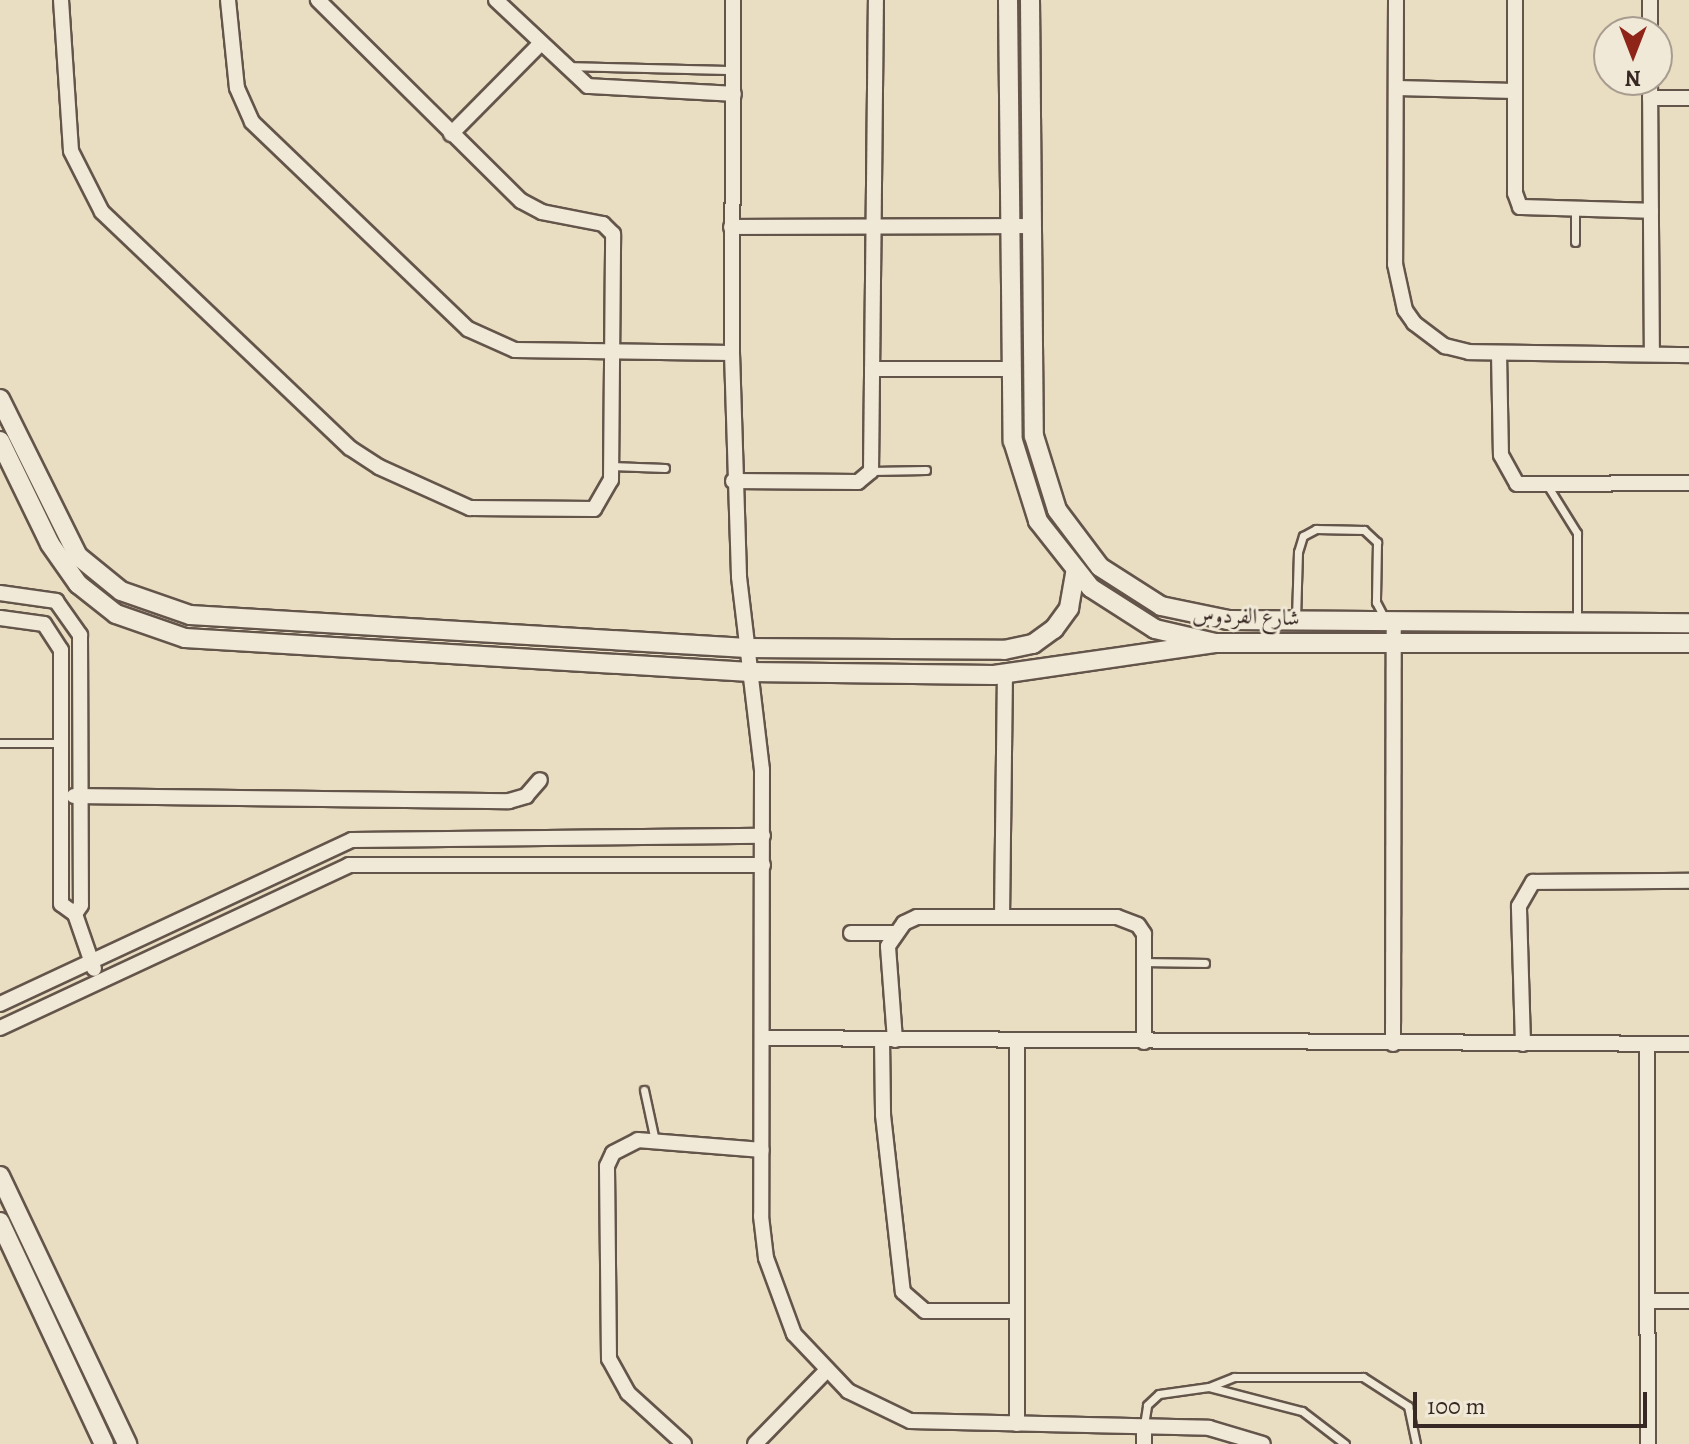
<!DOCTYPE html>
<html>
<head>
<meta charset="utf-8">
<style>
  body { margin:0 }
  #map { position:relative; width:1689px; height:1444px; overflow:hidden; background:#e9ddc2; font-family:Alegreya,Amiri,serif }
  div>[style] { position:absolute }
  .roads { filter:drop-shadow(2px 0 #64554b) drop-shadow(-2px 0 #64554b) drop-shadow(0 2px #64554b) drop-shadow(0 -2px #64554b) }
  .service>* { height:7px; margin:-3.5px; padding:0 3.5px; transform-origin:3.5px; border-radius:3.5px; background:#f1e9d7 }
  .minor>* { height:14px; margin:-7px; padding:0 7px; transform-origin:7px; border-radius:7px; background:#f1e9d7 }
  .tertiary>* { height:18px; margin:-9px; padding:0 9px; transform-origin:9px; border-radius:9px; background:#f1e9d7 }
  span { translate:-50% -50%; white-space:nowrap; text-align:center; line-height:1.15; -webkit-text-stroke:6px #f1e9d7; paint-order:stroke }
  .street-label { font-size:22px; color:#372823 }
  .north { position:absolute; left:1593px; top:16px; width:80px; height:80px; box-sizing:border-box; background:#f1e9d7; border:2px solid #a79c8f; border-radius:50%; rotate:180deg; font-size:22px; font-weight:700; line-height:32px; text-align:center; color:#372823 }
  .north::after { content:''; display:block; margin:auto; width:28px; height:36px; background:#8f2418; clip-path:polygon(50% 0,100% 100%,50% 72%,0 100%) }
  .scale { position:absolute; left:1413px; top:1392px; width:234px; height:36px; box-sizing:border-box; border:4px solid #372823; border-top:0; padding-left:10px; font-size:24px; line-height:28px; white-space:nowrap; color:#372823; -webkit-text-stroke:6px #f1e9d7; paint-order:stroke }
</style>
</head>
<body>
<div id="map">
  <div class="roads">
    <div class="service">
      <div style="left:568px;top:66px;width:166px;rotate:1.4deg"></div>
      <div style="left:1575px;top:242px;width:31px;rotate:-90deg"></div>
      <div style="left:611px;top:466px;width:54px;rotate:2.1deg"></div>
      <div style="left:871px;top:471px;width:55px;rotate:-1deg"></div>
      <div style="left:1549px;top:488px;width:53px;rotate:58.1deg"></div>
      <div style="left:1577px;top:533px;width:89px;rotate:90deg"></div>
      <div style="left:1296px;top:619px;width:67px;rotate:-88.3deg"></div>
      <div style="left:1298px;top:552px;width:17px;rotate:-73deg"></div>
      <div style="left:1303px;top:536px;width:15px;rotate:-28deg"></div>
      <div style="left:1316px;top:529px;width:48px;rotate:1.2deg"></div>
      <div style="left:1364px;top:530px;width:18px;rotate:43deg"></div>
      <div style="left:1377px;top:542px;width:60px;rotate:91deg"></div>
      <div style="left:1376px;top:602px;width:19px;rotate:62deg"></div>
      <div style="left:0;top:743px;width:61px"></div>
      <div style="left:1145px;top:962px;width:60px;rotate:1deg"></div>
      <div style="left:644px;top:1090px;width:52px;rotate:77.8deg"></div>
      <div style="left:1209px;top:1387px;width:27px;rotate:-22deg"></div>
      <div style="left:1234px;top:1377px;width:129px"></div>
      <div style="left:1363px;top:1377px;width:54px;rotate:32.8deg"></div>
      <div style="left:1408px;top:1406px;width:39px;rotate:78deg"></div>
      <div style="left:1144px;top:1425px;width:20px;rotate:-81deg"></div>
      <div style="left:1147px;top:1405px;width:16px;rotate:-43deg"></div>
      <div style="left:1159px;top:1394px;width:50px;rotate:-8deg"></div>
      <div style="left:1209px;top:1387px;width:96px;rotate:14.5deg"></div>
      <div style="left:1302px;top:1411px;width:54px;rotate:37.5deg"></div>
    </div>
    <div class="minor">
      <div style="left:61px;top:0;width:151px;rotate:86.2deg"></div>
      <div style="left:71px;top:151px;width:68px;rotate:63.1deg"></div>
      <div style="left:102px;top:212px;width:342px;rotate:43.6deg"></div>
      <div style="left:350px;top:448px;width:35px;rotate:33deg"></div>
      <div style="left:379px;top:467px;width:100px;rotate:24.3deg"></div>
      <div style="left:470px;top:508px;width:124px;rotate:0.5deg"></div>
      <div style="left:594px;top:509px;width:34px;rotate:-60deg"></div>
      <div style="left:611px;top:480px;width:246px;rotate:-89.5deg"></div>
      <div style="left:613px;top:234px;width:14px;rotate:-135deg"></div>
      <div style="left:603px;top:224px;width:62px;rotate:-168.9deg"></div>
      <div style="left:542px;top:212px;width:24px;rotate:-152deg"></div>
      <div style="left:521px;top:201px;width:286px;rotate:-135.3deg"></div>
      <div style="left:228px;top:0;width:88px;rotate:84.2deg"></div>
      <div style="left:237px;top:88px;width:37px;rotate:66deg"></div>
      <div style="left:252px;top:122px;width:299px;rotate:43.8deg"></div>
      <div style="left:468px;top:329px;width:51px;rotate:24.1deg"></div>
      <div style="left:515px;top:350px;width:217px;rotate:0.8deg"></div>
      <div style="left:732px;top:353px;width:224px;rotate:88.2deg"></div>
      <div style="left:739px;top:577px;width:194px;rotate:83.2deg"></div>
      <div style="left:762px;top:770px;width:446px;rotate:90.1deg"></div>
      <div style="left:761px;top:1216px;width:42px;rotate:83.2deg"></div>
      <div style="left:766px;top:1258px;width:81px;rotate:69.8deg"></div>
      <div style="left:794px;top:1334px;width:79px;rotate:46.5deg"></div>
      <div style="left:848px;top:1391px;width:69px;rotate:25.8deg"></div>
      <div style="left:910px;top:1421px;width:299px;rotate:1.3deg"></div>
      <div style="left:1209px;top:1428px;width:56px;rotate:16.5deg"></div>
      <div style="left:496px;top:0;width:126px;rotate:43.1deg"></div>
      <div style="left:588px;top:86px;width:146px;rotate:3.1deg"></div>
      <div style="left:1396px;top:0;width:264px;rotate:90.2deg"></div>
      <div style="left:1395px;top:264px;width:47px;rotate:77.7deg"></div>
      <div style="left:1405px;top:310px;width:16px;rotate:55deg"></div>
      <div style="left:1414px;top:323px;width:39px;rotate:37deg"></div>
      <div style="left:1445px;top:346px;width:25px;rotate:14deg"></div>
      <div style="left:1469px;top:352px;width:220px;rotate:0.8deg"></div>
      <div style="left:1515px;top:0;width:193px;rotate:90deg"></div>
      <div style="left:1515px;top:193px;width:15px;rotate:70deg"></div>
      <div style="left:1520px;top:207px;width:131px;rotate:1.7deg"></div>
      <div style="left:1650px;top:0;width:32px;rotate:90deg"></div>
      <div style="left:1650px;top:80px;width:274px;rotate:89.6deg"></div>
      <div style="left:1397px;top:88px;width:118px;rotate:1.5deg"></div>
      <div style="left:1650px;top:98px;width:39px"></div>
      <div style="left:451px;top:134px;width:127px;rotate:-45.3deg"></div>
      <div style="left:731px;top:227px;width:299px;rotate:-0.2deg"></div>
      <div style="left:732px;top:353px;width:353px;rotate:-89.8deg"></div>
      <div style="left:1499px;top:353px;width:102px;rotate:88.9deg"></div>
      <div style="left:1501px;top:455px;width:33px;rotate:61deg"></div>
      <div style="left:1517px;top:484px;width:172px;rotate:-0.3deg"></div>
      <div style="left:872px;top:369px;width:138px"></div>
      <div style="left:733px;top:481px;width:125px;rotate:0.5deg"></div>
      <div style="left:858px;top:482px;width:17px;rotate:-40deg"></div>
      <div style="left:871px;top:471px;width:471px;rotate:-89.4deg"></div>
      <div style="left:0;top:593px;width:57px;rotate:8.1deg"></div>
      <div style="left:56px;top:601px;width:42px;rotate:54.8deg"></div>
      <div style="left:80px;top:635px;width:270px;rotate:89.8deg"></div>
      <div style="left:81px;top:905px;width:11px;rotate:124deg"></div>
      <div style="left:75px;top:914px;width:17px;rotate:-144deg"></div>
      <div style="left:61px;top:904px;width:254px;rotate:-90deg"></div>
      <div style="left:61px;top:650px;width:31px;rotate:-123deg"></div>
      <div style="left:44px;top:624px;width:44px;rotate:-172.2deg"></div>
      <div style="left:74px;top:796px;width:435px;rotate:0.7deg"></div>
      <div style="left:509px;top:801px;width:18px;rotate:-16deg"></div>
      <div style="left:526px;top:796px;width:21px;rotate:-49deg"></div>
      <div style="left:75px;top:914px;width:58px;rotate:70.9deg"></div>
      <div style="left:1002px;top:917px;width:243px;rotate:-89.3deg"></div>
      <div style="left:851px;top:933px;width:43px"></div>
      <div style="left:0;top:1004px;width:388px;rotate:-25deg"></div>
      <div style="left:352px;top:840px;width:411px;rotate:-0.6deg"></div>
      <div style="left:0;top:1028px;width:385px;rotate:-25deg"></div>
      <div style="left:349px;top:865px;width:414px"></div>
      <div style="left:765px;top:1038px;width:924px;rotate:0.37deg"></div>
      <div style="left:882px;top:1039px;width:76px;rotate:89.2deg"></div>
      <div style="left:883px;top:1115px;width:178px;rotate:83.6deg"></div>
      <div style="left:903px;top:1292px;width:29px;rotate:41deg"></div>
      <div style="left:925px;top:1311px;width:92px"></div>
      <div style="left:895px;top:1040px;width:94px;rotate:-94.3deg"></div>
      <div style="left:888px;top:946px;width:28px;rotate:-55deg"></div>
      <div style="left:904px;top:923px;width:14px;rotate:-25deg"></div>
      <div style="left:917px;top:917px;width:200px"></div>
      <div style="left:1117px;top:917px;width:22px;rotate:21deg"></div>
      <div style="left:1138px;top:925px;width:11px;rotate:56deg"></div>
      <div style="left:1144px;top:934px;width:108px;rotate:90deg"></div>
      <div style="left:1017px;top:1041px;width:383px;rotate:90deg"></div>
      <div style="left:1393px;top:1044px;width:421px;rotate:-89.9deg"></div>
      <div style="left:1523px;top:1044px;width:138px;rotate:-91.7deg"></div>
      <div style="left:1519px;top:906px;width:28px;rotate:-60deg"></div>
      <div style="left:1533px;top:882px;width:156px;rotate:-0.4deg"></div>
      <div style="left:1647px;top:1044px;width:400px;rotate:89.9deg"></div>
      <div style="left:1648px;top:1301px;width:41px"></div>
      <div style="left:1144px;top:1427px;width:17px;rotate:90deg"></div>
      <div style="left:684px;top:1444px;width:76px;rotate:-137.7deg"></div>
      <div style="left:628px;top:1393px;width:39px;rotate:-119deg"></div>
      <div style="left:609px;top:1359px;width:193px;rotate:-90.6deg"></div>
      <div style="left:607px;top:1166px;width:14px;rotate:-65deg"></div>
      <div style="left:613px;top:1153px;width:28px;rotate:-27deg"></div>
      <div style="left:638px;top:1140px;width:124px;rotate:4.6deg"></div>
      <div style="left:755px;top:1444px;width:102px;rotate:-45.8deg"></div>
    </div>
    <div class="tertiary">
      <div style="left:1008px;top:0;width:441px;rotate:89.4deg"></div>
      <div style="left:1013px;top:441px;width:84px;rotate:72.6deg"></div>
      <div style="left:1038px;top:521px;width:85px;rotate:51.7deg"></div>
      <div style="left:1091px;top:588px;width:76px;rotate:32.6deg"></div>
      <div style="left:1155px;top:629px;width:62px;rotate:13.1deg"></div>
      <div style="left:1215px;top:643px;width:474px"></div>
      <div style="left:1030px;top:0;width:436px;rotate:89.5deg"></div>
      <div style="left:1034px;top:436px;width:77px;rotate:72.7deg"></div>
      <div style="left:1057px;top:510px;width:71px;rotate:53deg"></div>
      <div style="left:1100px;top:567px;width:72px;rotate:32.6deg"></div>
      <div style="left:1161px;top:606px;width:68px;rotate:11.8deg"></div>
      <div style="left:1228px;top:620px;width:461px;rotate:0.4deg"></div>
      <div style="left:0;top:399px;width:175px;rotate:63.6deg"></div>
      <div style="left:78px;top:556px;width:55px;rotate:39.1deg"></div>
      <div style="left:121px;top:591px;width:73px;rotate:19.2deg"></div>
      <div style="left:190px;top:615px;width:558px;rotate:3.39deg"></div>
      <div style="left:747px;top:648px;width:257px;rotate:0.4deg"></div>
      <div style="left:1004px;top:650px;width:30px;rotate:-12deg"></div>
      <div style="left:1033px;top:644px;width:26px;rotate:-36deg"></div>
      <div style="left:1054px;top:629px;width:26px;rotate:-54deg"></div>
      <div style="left:1069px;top:608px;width:36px;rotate:-80deg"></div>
      <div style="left:0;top:441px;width:114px;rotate:64.1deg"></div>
      <div style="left:50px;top:544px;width:49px;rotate:55deg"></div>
      <div style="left:78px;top:584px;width:48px;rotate:38.3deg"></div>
      <div style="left:116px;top:614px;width:73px;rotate:19.2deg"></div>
      <div style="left:185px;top:638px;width:566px;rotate:3.44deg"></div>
      <div style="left:750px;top:672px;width:244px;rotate:0.7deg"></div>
      <div style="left:994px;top:675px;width:223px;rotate:-8.2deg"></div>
      <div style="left:0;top:1176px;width:297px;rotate:64.6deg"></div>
      <div style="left:0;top:1222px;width:245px;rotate:64.9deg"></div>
    </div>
  </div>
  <div class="street-label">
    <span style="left:1246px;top:617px;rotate:2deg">شارع الفردوس</span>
  </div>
  <div class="north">N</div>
  <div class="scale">100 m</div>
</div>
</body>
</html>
